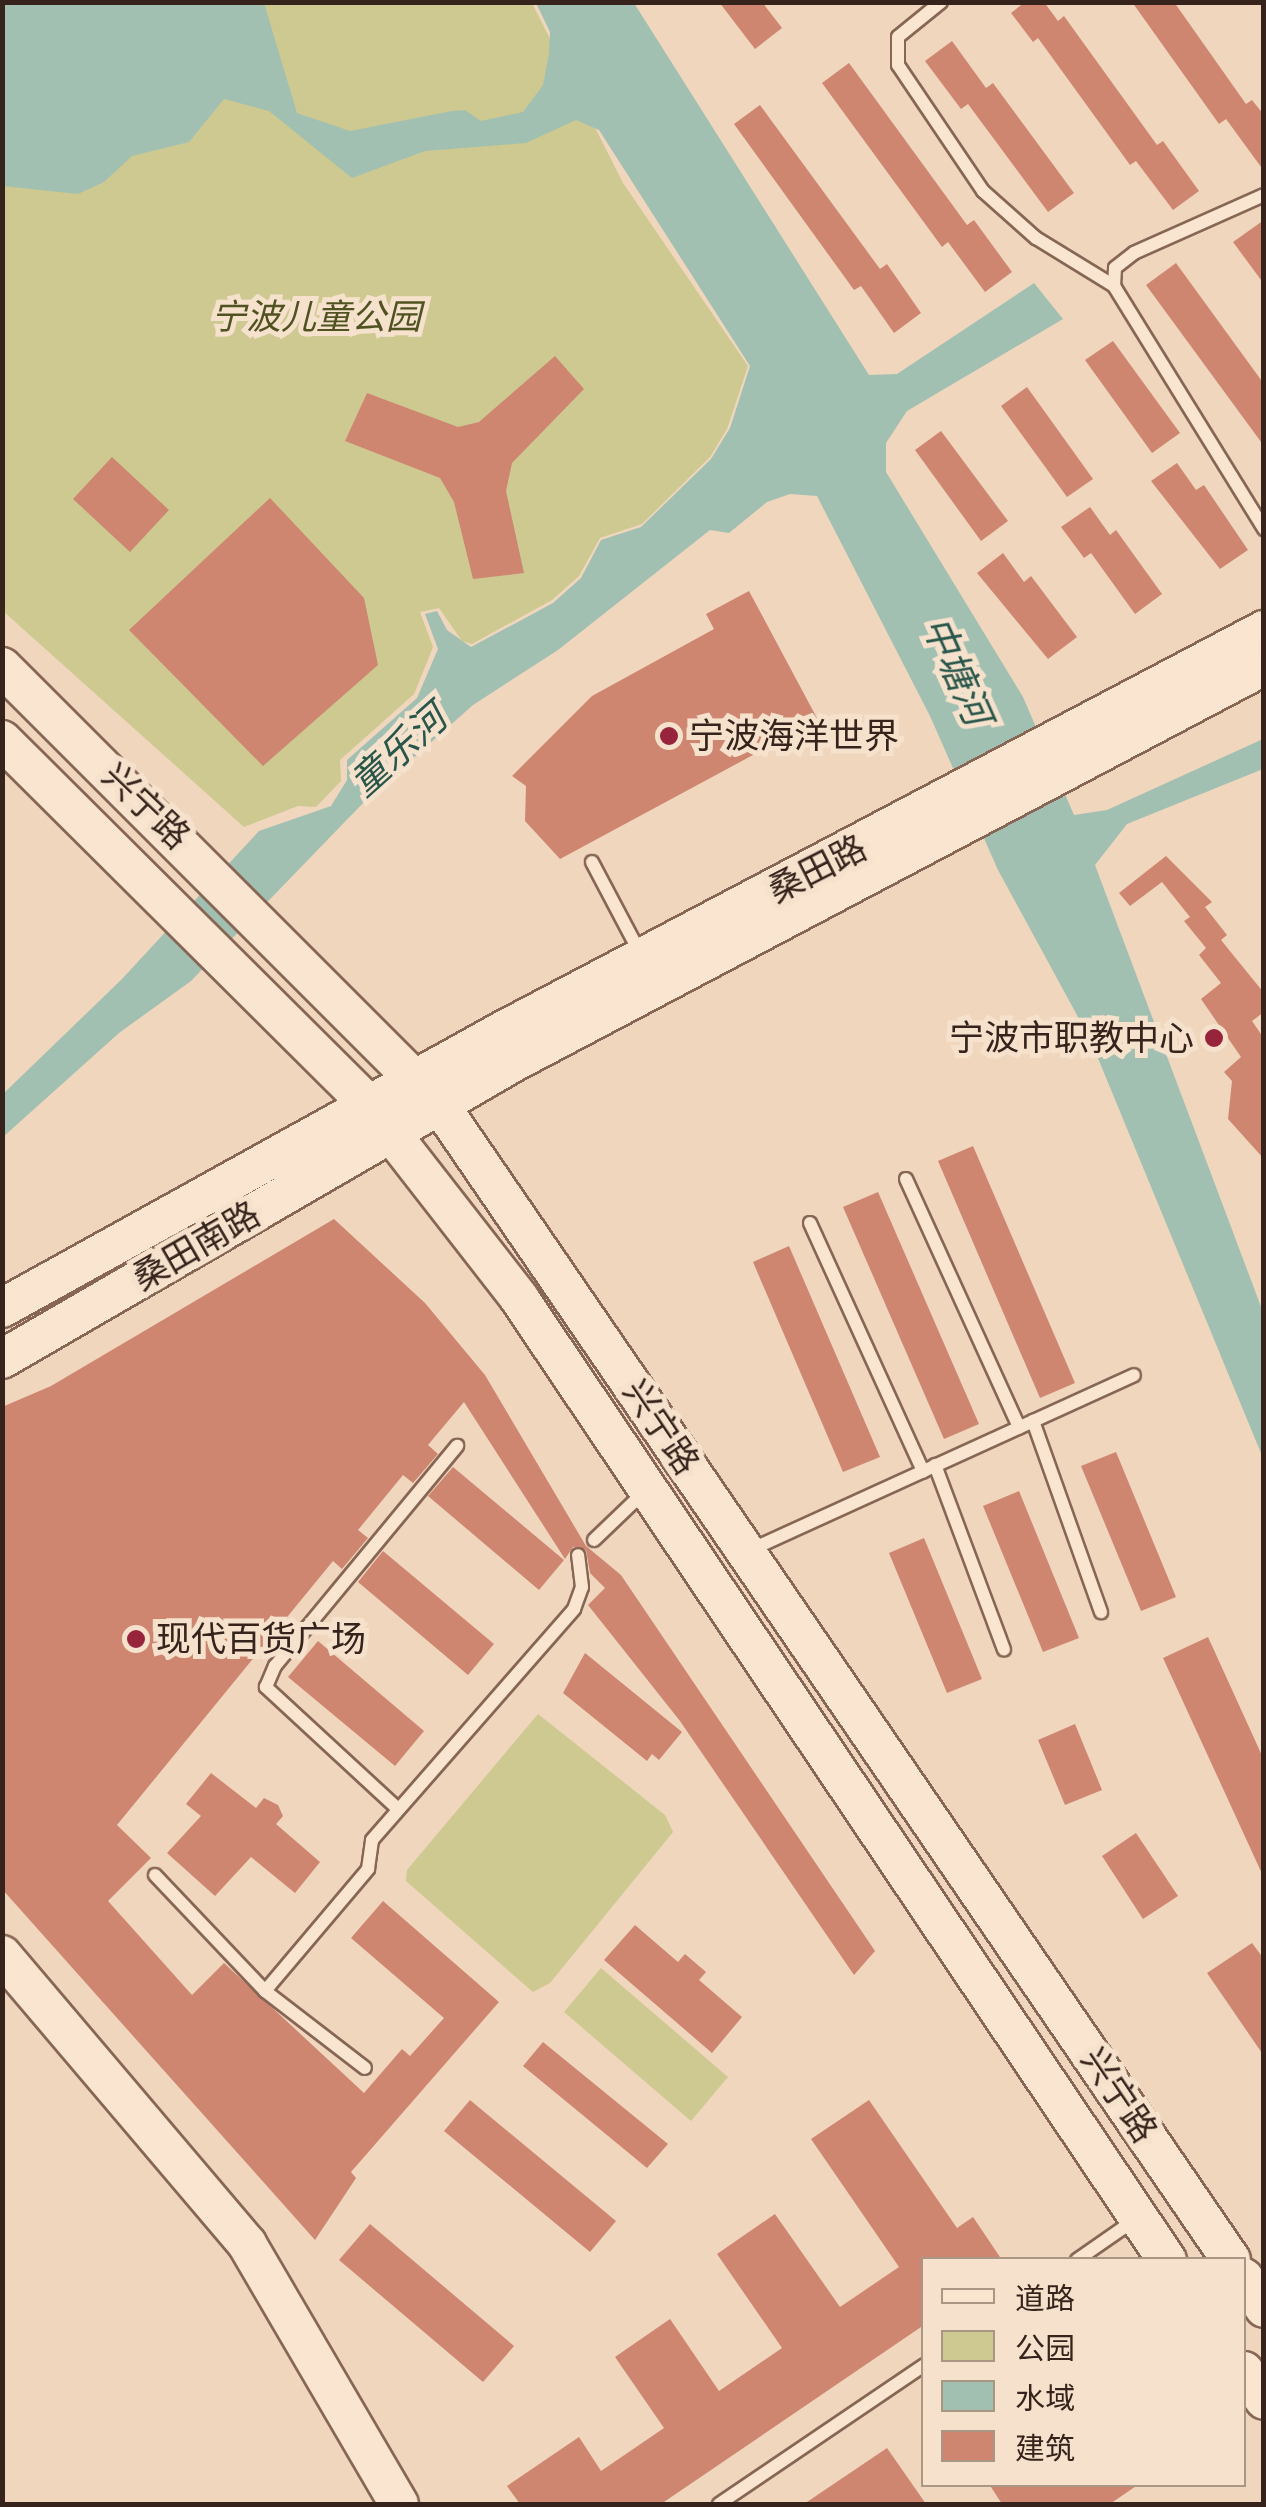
<!DOCTYPE html>
<html>
<head>
<meta charset="utf-8">
<style>
  body { margin:0 }
  #map { position:relative; width:1266px; height:2507px; overflow:hidden; background:#efd6bd; font-family:"Zilla Slab","Noto Sans SC",serif }
  div>[style] { position:absolute }
  .green>* { inset:0; background:#cdc991 }
  .water>* { inset:0; background:#a1c0b1 }
  .building>* { inset:0; background:#cf8671 }
  .roads { filter:drop-shadow(2px 0 #876655) drop-shadow(-2px 0 #876655) drop-shadow(0 2px #876655) drop-shadow(0 -2px #876655) }
  .lane>* { height:12px; margin:-6px; padding:0 6px; transform-origin:6px; border-radius:6px; background:#fae5d0 }
  .secondary>* { height:38px; margin:-19px; padding:0 19px; transform-origin:19px; border-radius:19px; background:#fae5d0 }
  .dots>* { width:28px; height:28px; translate:-50% -50%; box-sizing:border-box; border:5px solid #f6e2cc; border-radius:50% }
  span { translate:-50% -50%; white-space:nowrap; text-align:center; line-height:1.15; -webkit-text-stroke:10px #f6e2cc; paint-order:stroke }
  .park-label { font-size:35px; color:#505321; font-style:italic }
  .poi-label { font-size:35px; color:#36231b }
  .left { translate:0 -50%; text-align:left }
  .right { translate:-100% -50%; text-align:right }
  .street-label { font-size:35px; color:#36231b }
  .water-label { font-size:38px; color:#29564b; font-style:italic }
  .frame { position:absolute; inset:0; border:5px solid #36231b; pointer-events:none }
  .legend { position:absolute; left:921px; top:2257px; width:325px; height:230px; box-sizing:border-box; background:#f6e2cc; border:2px solid #a99685; margin:0; padding:12px 18px; list-style:none; font-size:30px; color:#36231b }
  .legend li { display:flex; align-items:center; gap:20px; height:50px }
  .legend b { width:50px; border:2px solid #a99685 }
</style>
</head>
<body>
<div id="map">
  <div class="green">
    <div style="clip-path:polygon(2px 3px,532px 3px,623px 183px,748px 366px,727px 429px,710px 457px,642px 524px,600px 538px,579px 576px,552px 600px,472px 644px,462px 641px,439px 608px,420px 612px,433px 647px,414px 694px,340px 760px,341px 781px,316px 807px,298px 806px,244px 827px,3px 611px)"></div>
    <div style="clip-path:polygon(538px 1714px,665px 1815px,673px 1832px,550px 1983px,533px 1992px,406px 1881px,407px 1870px)"></div>
    <div style="clip-path:polygon(601px 1968px,728px 2077px,691px 2121px,564px 2012px)"></div>
  </div>
  <div class="water">
    <div style="clip-path:polygon(3px 3px,264px 3px,297px 113px,350px 131px,452px 111px,465px 110px,481px 121px,523px 112px,543px 85px,549px 54px,550px 32px,536px 3px,634px 3px,869px 375px,897px 374px,1034px 283px,1063px 319px,907px 411px,886px 443px,886px 472px,1023px 697px,1074px 815px,1107px 810px,1263px 739px,1263px 769px,1127px 824px,1095px 865px,1263px 1312px,1263px 1458px,1090px 1039px,998px 870px,930px 716px,817px 496px,790px 494px,767px 502px,729px 533px,710px 530px,558px 650px,473px 705px,366px 800px,191px 981px,119px 1033px,3px 1137px,3px 1094px,122px 979px,259px 831px,331px 806px,347px 780px,347px 760px,417px 698px,438px 649px,425px 614px,437px 611px,447px 630px,471px 647px,553px 603px,581px 578px,601px 540px,641px 527px,711px 459px,730px 428px,750px 366px,599px 130px,576px 120px,526px 143px,425px 151px,352px 178px,269px 111px,224px 99px,189px 142px,132px 156px,104px 182px,78px 194px,3px 186px)"></div>
  </div>
  <div class="building">
    <div style="clip-path:polygon(719px 2px,762px 2px,782px 28px,755px 49px)"></div>
    <div style="clip-path:polygon(1025px 2px,1044px 2px,1058px 21px,1064px 16px,1157px 145px,1163px 141px,1199px 191px,1173px 210px,1136px 161px,1130px 165px,1038px 38px,1033px 42px,1011px 13px)"></div>
    <div style="clip-path:polygon(1132px 2px,1174px 2px,1246px 104px,1252px 100px,1264px 115px,1264px 171px,1226px 119px,1219px 124px)"></div>
    <div style="clip-path:polygon(952px 41px,986px 88px,993px 83px,1074px 193px,1048px 212px,968px 104px,961px 109px,925px 61px)"></div>
    <div style="clip-path:polygon(849px 63px,967px 225px,974px 220px,1012px 272px,985px 292px,948px 242px,942px 247px,822px 83px)"></div>
    <div style="clip-path:polygon(760px 105px,880px 269px,887px 264px,921px 313px,894px 333px,861px 286px,854px 290px,734px 124px)"></div>
    <div style="clip-path:polygon(1264px 220px,1264px 284px,1233px 242px)"></div>
    <div style="clip-path:polygon(1176px 263px,1264px 384px,1264px 446px,1146px 285px)"></div>
    <div style="clip-path:polygon(1113px 341px,1180px 433px,1152px 453px,1085px 360px)"></div>
    <div style="clip-path:polygon(555px 356px,584px 389px,512px 463px,506px 491px,524px 573px,473px 579px,454px 502px,440px 478px,345px 441px,367px 393px,458px 427px,479px 422px)"></div>
    <div style="clip-path:polygon(1027px 387px,1093px 479px,1067px 497px,1001px 406px)"></div>
    <div style="clip-path:polygon(941px 431px,1008px 521px,981px 541px,915px 450px)"></div>
    <div style="clip-path:polygon(112px 457px,169px 510px,130px 552px,73px 499px)"></div>
    <div style="clip-path:polygon(1177px 463px,1196px 490px,1204px 485px,1248px 550px,1220px 569px,1151px 481px)"></div>
    <div style="clip-path:polygon(270px 498px,364px 598px,378px 665px,263px 766px,129px 630px)"></div>
    <div style="clip-path:polygon(1090px 507px,1110px 535px,1116px 530px,1162px 594px,1135px 614px,1091px 553px,1084px 558px,1061px 527px)"></div>
    <div style="clip-path:polygon(1003px 553px,1024px 582px,1031px 576px,1077px 637px,1048px 659px,977px 573px)"></div>
    <div style="clip-path:polygon(749px 591px,818px 720px,560px 859px,525px 821px,526px 786px,512px 776px,592px 696px,714px 629px,706px 614px)"></div>
    <div style="clip-path:polygon(1166px 856px,1212px 902px,1205px 907px,1227px 935px,1221px 940px,1264px 993px,1264px 1012px,1252px 1021px,1263px 1037px,1264px 1159px,1228px 1119px,1232px 1081px,1224px 1072px,1241px 1057px,1201px 999px,1221px 983px,1199px 955px,1206px 948px,1184px 921px,1190px 917px,1162px 882px,1130px 906px,1119px 893px)"></div>
    <div style="clip-path:polygon(973px 1146px,1075px 1383px,1040px 1398px,938px 1161px)"></div>
    <div style="clip-path:polygon(878px 1192px,979px 1424px,944px 1439px,843px 1207px)"></div>
    <div style="clip-path:polygon(334px 1219px,425px 1303px,485px 1375px,586px 1546px,621px 1575px,875px 1951px,854px 1975px,680px 1721px,588px 1605px,605px 1588px,590px 1573px,586px 1550px,573px 1547px,565px 1559px,464px 1402px,428px 1445px,438px 1454px,413px 1483px,403px 1475px,358px 1530px,368px 1538px,342px 1569px,333px 1561px,117px 1825px,151px 1858px,108px 1901px,192px 1995px,224px 1963px,364px 2093px,402px 2049px,410px 2056px,444px 2018px,351px 1938px,383px 1901px,499px 2002px,351px 2172px,356px 2178px,315px 2240px,2px 1889px,2px 1407px,51px 1386px)"></div>
    <div style="clip-path:polygon(789px 1246px,880px 1457px,843px 1472px,753px 1262px)"></div>
    <div style="clip-path:polygon(1116px 1452px,1176px 1597px,1141px 1611px,1081px 1466px)"></div>
    <div style="clip-path:polygon(453px 1467px,564px 1560px,539px 1590px,428px 1496px)"></div>
    <div style="clip-path:polygon(1019px 1491px,1079px 1638px,1043px 1652px,983px 1506px)"></div>
    <div style="clip-path:polygon(924px 1538px,982px 1679px,947px 1693px,889px 1553px)"></div>
    <div style="clip-path:polygon(383px 1551px,494px 1644px,468px 1675px,358px 1582px)"></div>
    <div style="clip-path:polygon(1208px 1637px,1264px 1760px,1264px 1878px,1163px 1658px)"></div>
    <div style="clip-path:polygon(318px 1641px,424px 1731px,395px 1766px,288px 1677px)"></div>
    <div style="clip-path:polygon(585px 1653px,682px 1732px,659px 1760px,652px 1754px,647px 1761px,563px 1693px)"></div>
    <div style="clip-path:polygon(1075px 1724px,1102px 1790px,1065px 1805px,1038px 1740px)"></div>
    <div style="clip-path:polygon(211px 1773px,256px 1808px,264px 1798px,278px 1805px,283px 1816px,276px 1824px,320px 1862px,295px 1893px,251px 1857px,215px 1896px,167px 1853px,201px 1816px,186px 1804px)"></div>
    <div style="clip-path:polygon(1136px 1833px,1178px 1896px,1143px 1919px,1102px 1856px)"></div>
    <div style="clip-path:polygon(635px 1925px,678px 1962px,685px 1954px,706px 1972px,699px 1980px,742px 2017px,712px 2053px,604px 1960px)"></div>
    <div style="clip-path:polygon(1252px 1943px,1264px 1959px,1264px 2056px,1207px 1973px)"></div>
    <div style="clip-path:polygon(543px 2042px,668px 2144px,647px 2168px,523px 2066px)"></div>
    <div style="clip-path:polygon(470px 2100px,616px 2221px,590px 2252px,444px 2131px)"></div>
    <div style="clip-path:polygon(869px 2100px,957px 2228px,973px 2217px,1002px 2260px,924px 2260px,924px 2325px,661px 2504px,520px 2504px,507px 2486px,579px 2437px,601px 2471px,664px 2428px,615px 2357px,670px 2319px,719px 2391px,782px 2348px,717px 2254px,775px 2214px,840px 2307px,899px 2267px,811px 2139px)"></div>
    <div style="clip-path:polygon(370px 2224px,514px 2346px,483px 2382px,339px 2260px)"></div>
    <div style="clip-path:polygon(887px 2448px,926px 2504px,804px 2504px)"></div>
    <div style="clip-path:polygon(989px 2484px,1139px 2484px,1110px 2504px,1002px 2504px)"></div>
  </div>
  <div class="roads">
    <div class="lane">
      <div style="left:941px;top:2px;width:55px;rotate:140.9deg"></div>
      <div style="left:898px;top:37px;width:28px;rotate:90deg"></div>
      <div style="left:898px;top:65px;width:152px;rotate:56deg"></div>
      <div style="left:983px;top:191px;width:71px;rotate:41.6deg"></div>
      <div style="left:1036px;top:238px;width:92px;rotate:31.6deg"></div>
      <div style="left:1264px;top:195px;width:142px;rotate:156deg"></div>
      <div style="left:1134px;top:253px;width:24px;rotate:142deg"></div>
      <div style="left:1115px;top:268px;width:18px;rotate:93deg"></div>
      <div style="left:1114px;top:286px;width:286px;rotate:58.3deg"></div>
      <div style="left:592px;top:862px;width:103px;rotate:62.2deg"></div>
      <div style="left:906px;top:1179px;width:273px;rotate:65.5deg"></div>
      <div style="left:810px;top:1223px;width:273px;rotate:65.5deg"></div>
      <div style="left:1033px;top:1421px;width:203px;rotate:70.4deg"></div>
      <div style="left:935px;top:1465px;width:197px;rotate:69.5deg"></div>
      <div style="left:594px;top:1540px;width:69px;rotate:-43.8deg"></div>
      <div style="left:748px;top:1551px;width:424px;rotate:-24.5deg"></div>
      <div style="left:398px;top:1809px;width:180px;rotate:-137.3deg"></div>
      <div style="left:266px;top:1687px;width:23px;rotate:-67deg"></div>
      <div style="left:275px;top:1666px;width:286px;rotate:-50.4deg"></div>
      <div style="left:155px;top:1875px;width:160px;rotate:46.5deg"></div>
      <div style="left:265px;top:1991px;width:126px;rotate:37.6deg"></div>
      <div style="left:265px;top:1991px;width:160px;rotate:-49.8deg"></div>
      <div style="left:368px;top:1869px;width:29px;rotate:-82deg"></div>
      <div style="left:372px;top:1840px;width:307px;rotate:-48.8deg"></div>
      <div style="left:574px;top:1609px;width:23px;rotate:-70deg"></div>
      <div style="left:582px;top:1587px;width:32px;rotate:-97deg"></div>
      <div style="left:1077px;top:2260px;width:72px;rotate:-34.8deg"></div>
      <div style="left:719px;top:2504px;width:248px;rotate:-34.1deg"></div>
    </div>
    <div class="secondary">
      <div style="left:2px;top:667px;width:618px;rotate:45deg"></div>
      <div style="left:439px;top:1104px;width:1401px;rotate:55.58deg"></div>
      <div style="left:2px;top:740px;width:518px;rotate:44.84deg"></div>
      <div style="left:369px;top:1105px;width:244px;rotate:52.1deg"></div>
      <div style="left:519px;top:1298px;width:1160px;rotate:56.04deg"></div>
      <div style="left:2px;top:1308px;width:574px;rotate:-28.98deg"></div>
      <div style="left:504px;top:1030px;width:859px;rotate:-27.76deg"></div>
      <div style="left:2px;top:1359px;width:592px;rotate:-30.12deg"></div>
      <div style="left:514px;top:1062px;width:848px;rotate:-27.83deg"></div>
      <div style="left:2px;top:1955px;width:379px;rotate:49.7deg"></div>
      <div style="left:247px;top:2244px;width:301px;rotate:59.7deg"></div>
      <div style="left:1244px;top:2278px;width:36px;rotate:56deg"></div>
      <div style="left:1244px;top:2371px;width:35px;rotate:55deg"></div>
    </div>
  </div>
  <div class="dots">
    <div style="left:669px;top:736px;background:#98243b"></div>
    <div style="left:1214px;top:1038px;background:#98243b"></div>
    <div style="left:136px;top:1639px;background:#98243b"></div>
  </div>
  <div class="park-label">
    <span style="left:316px;top:317px">宁波儿童公园</span>
  </div>
  <div class="poi-label">
    <span class="left" style="left:689px;top:736px">宁波海洋世界</span>
    <span class="right" style="left:1194px;top:1038px">宁波市职教中心</span>
    <span class="left" style="left:156px;top:1639px">现代百货广场</span>
  </div>
  <div class="street-label">
    <span style="left:146px;top:806px;rotate:44deg">兴宁路</span>
    <span style="left:817px;top:869px;rotate:-27deg">桑田路</span>
    <span style="left:196px;top:1246px;rotate:-30deg">桑田南路</span>
    <span style="left:661px;top:1427px;rotate:56deg">兴宁路</span>
    <span style="left:1119px;top:2095px;rotate:56deg">兴宁路</span>
  </div>
  <div class="water-label">
    <span style="left:956px;top:671px;rotate:66deg">中塘河</span>
    <span style="left:399px;top:751px;rotate:-42deg">童乐河</span>
  </div>
  <div class="frame"></div>
  <ul class="legend">
  <li><b style="height:12px;background:#fae5d0"></b>道路</li>
  <li><b style="height:28px;background:#cdc991"></b>公园</li>
  <li><b style="height:28px;background:#a1c0b1"></b>水域</li>
  <li><b style="height:28px;background:#cf8671"></b>建筑</li>
  </ul>
</div>
</body>
</html>
